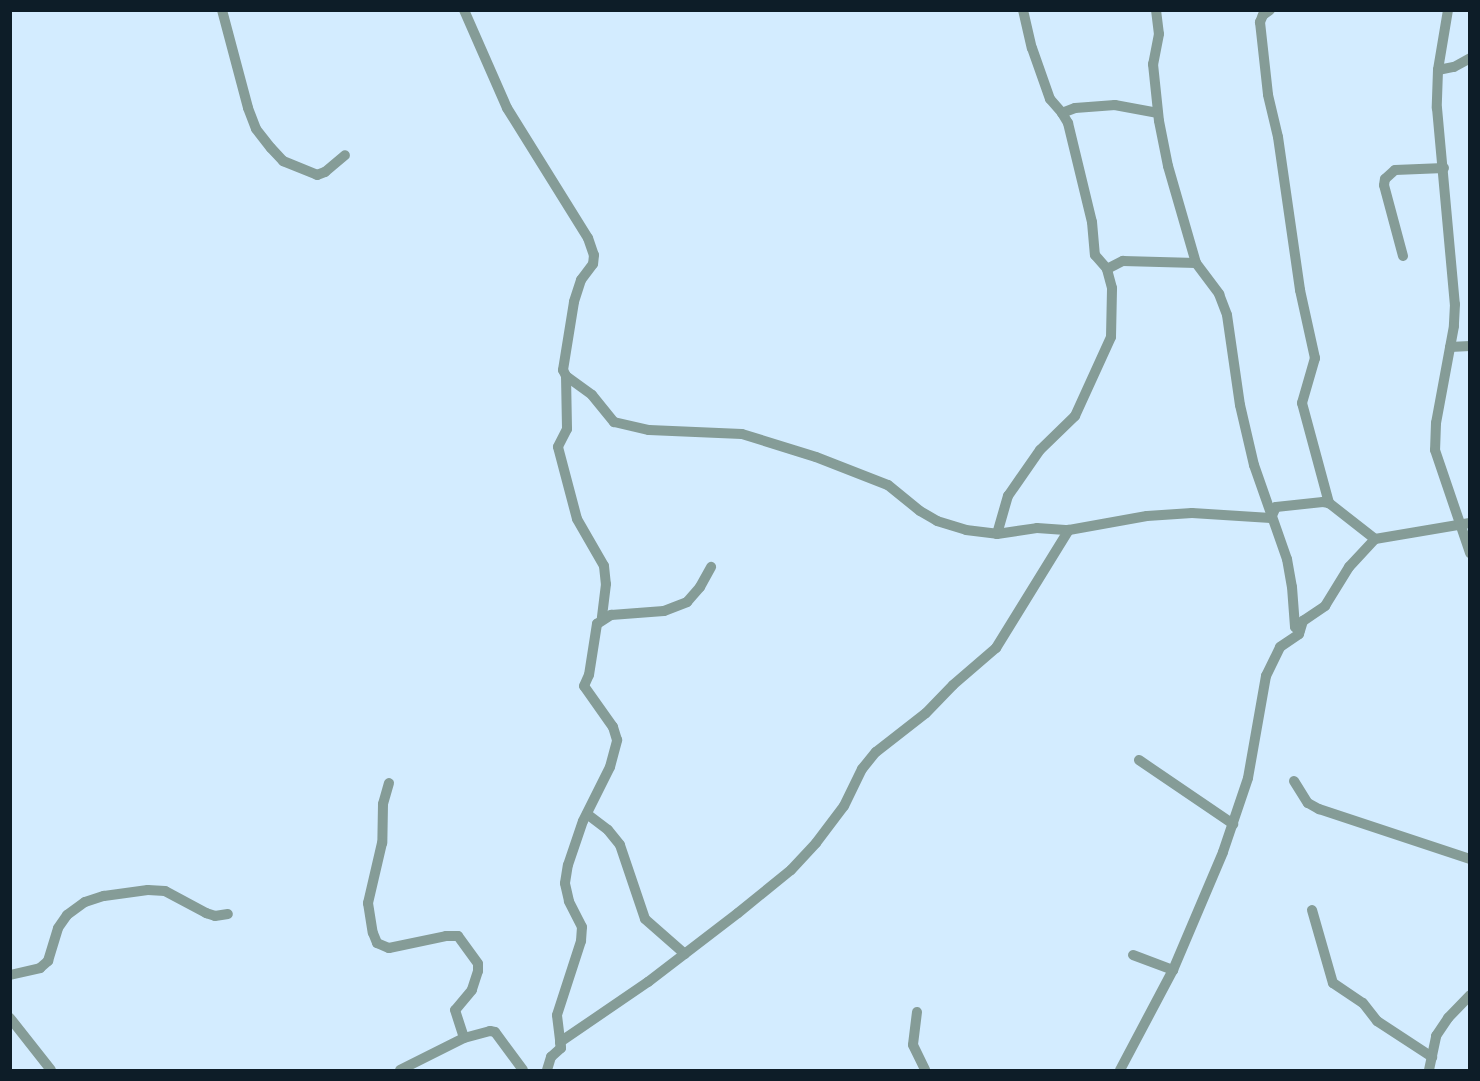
<!DOCTYPE html>
<html>
<head>
<meta charset="utf-8">
<style>
  body { margin:0 }
  #map { position:relative; width:1480px; height:1081px; overflow:hidden; background:#d3ecff; font-family:Overpass,sans-serif }
  div>[style] { position:absolute }
  .minor>* { height:10px; margin:-5px; padding:0 5px; transform-origin:5px; border-radius:5px; background:#859c97 }
  span { translate:-50% -50%; white-space:nowrap; text-align:center; line-height:1.15; -webkit-text-stroke:5px #eef7fd; paint-order:stroke }
  .frame { position:absolute; inset:0; border:12px solid #0d1d28; pointer-events:none }
</style>
</head>
<body>
<div id="map">
  <div class="minor">
    <div style="left:222px;top:10px;width:101px;rotate:75.1deg"></div>
    <div style="left:248px;top:108px;width:22px;rotate:69deg"></div>
    <div style="left:256px;top:129px;width:24px;rotate:52deg"></div>
    <div style="left:271px;top:148px;width:18px;rotate:47deg"></div>
    <div style="left:283px;top:161px;width:37px;rotate:22deg"></div>
    <div style="left:317px;top:175px;width:9px;rotate:-21deg"></div>
    <div style="left:325px;top:172px;width:26px;rotate:-40deg"></div>
    <div style="left:464px;top:10px;width:107px;rotate:66.3deg"></div>
    <div style="left:507px;top:108px;width:153px;rotate:58.1deg"></div>
    <div style="left:588px;top:238px;width:18px;rotate:71deg"></div>
    <div style="left:594px;top:255px;width:9px;rotate:96deg"></div>
    <div style="left:593px;top:264px;width:20px;rotate:127deg"></div>
    <div style="left:581px;top:280px;width:23px;rotate:108deg"></div>
    <div style="left:574px;top:302px;width:69px;rotate:99.2deg"></div>
    <div style="left:563px;top:370px;width:7px;rotate:63deg"></div>
    <div style="left:566px;top:376px;width:32px;rotate:36deg"></div>
    <div style="left:592px;top:395px;width:35px;rotate:51deg"></div>
    <div style="left:614px;top:422px;width:36px;rotate:13deg"></div>
    <div style="left:649px;top:430px;width:93px;rotate:2.5deg"></div>
    <div style="left:742px;top:434px;width:77px;rotate:17.3deg"></div>
    <div style="left:816px;top:457px;width:77px;rotate:21.3deg"></div>
    <div style="left:888px;top:485px;width:41px;rotate:39.1deg"></div>
    <div style="left:920px;top:511px;width:20px;rotate:30deg"></div>
    <div style="left:937px;top:521px;width:30px;rotate:17deg"></div>
    <div style="left:966px;top:530px;width:31px;rotate:7deg"></div>
    <div style="left:997px;top:534px;width:40px;rotate:-8.5deg"></div>
    <div style="left:1037px;top:528px;width:32px;rotate:4deg"></div>
    <div style="left:1069px;top:530px;width:79px;rotate:-10.2deg"></div>
    <div style="left:1147px;top:516px;width:45px;rotate:-3.8deg"></div>
    <div style="left:1192px;top:513px;width:79px;rotate:3.6deg"></div>
    <div style="left:1271px;top:518px;width:12px;rotate:-66deg"></div>
    <div style="left:1276px;top:507px;width:47px;rotate:-6.1deg"></div>
    <div style="left:1323px;top:502px;width:6px;rotate:9deg"></div>
    <div style="left:1329px;top:503px;width:58px;rotate:38deg"></div>
    <div style="left:1375px;top:539px;width:96px;rotate:-9.6deg"></div>
    <div style="left:1023px;top:10px;width:39px;rotate:77deg"></div>
    <div style="left:1032px;top:48px;width:54px;rotate:70.6deg"></div>
    <div style="left:1050px;top:99px;width:18px;rotate:49deg"></div>
    <div style="left:1156px;top:10px;width:24px;rotate:83deg"></div>
    <div style="left:1159px;top:34px;width:31px;rotate:101deg"></div>
    <div style="left:1153px;top:64px;width:57px;rotate:84deg"></div>
    <div style="left:1159px;top:121px;width:46px;rotate:78.7deg"></div>
    <div style="left:1168px;top:166px;width:101px;rotate:73.9deg"></div>
    <div style="left:1196px;top:263px;width:39px;rotate:53deg"></div>
    <div style="left:1219px;top:294px;width:22px;rotate:69deg"></div>
    <div style="left:1227px;top:315px;width:91px;rotate:81.8deg"></div>
    <div style="left:1240px;top:405px;width:62px;rotate:76.9deg"></div>
    <div style="left:1254px;top:465px;width:100px;rotate:70.7deg"></div>
    <div style="left:1287px;top:559px;width:28px;rotate:80deg"></div>
    <div style="left:1292px;top:587px;width:40px;rotate:85.7deg"></div>
    <div style="left:1295px;top:627px;width:6px;rotate:39deg"></div>
    <div style="left:1270px;top:10px;width:9px;rotate:144deg"></div>
    <div style="left:1263px;top:15px;width:8px;rotate:113deg"></div>
    <div style="left:1260px;top:22px;width:73px;rotate:83.7deg"></div>
    <div style="left:1268px;top:95px;width:43px;rotate:76.6deg"></div>
    <div style="left:1278px;top:137px;width:155px;rotate:81.8deg"></div>
    <div style="left:1300px;top:290px;width:70px;rotate:77.6deg"></div>
    <div style="left:1315px;top:358px;width:47px;rotate:106.1deg"></div>
    <div style="left:1302px;top:403px;width:104px;rotate:74.9deg"></div>
    <div style="left:1448px;top:10px;width:61px;rotate:99.5deg"></div>
    <div style="left:1438px;top:70px;width:38px;rotate:92deg"></div>
    <div style="left:1437px;top:108px;width:197px;rotate:84.8deg"></div>
    <div style="left:1455px;top:304px;width:22px;rotate:93deg"></div>
    <div style="left:1454px;top:326px;width:99px;rotate:100.5deg"></div>
    <div style="left:1436px;top:423px;width:27px;rotate:92deg"></div>
    <div style="left:1435px;top:450px;width:109px;rotate:71.2deg"></div>
    <div style="left:1438px;top:70px;width:16px;rotate:-11deg"></div>
    <div style="left:1454px;top:67px;width:18px;rotate:-29deg"></div>
    <div style="left:1158px;top:113px;width:44px;rotate:-169.5deg"></div>
    <div style="left:1115px;top:105px;width:40px;rotate:175.7deg"></div>
    <div style="left:1075px;top:108px;width:14px;rotate:159deg"></div>
    <div style="left:1062px;top:113px;width:12px;rotate:59deg"></div>
    <div style="left:1068px;top:123px;width:102px;rotate:76.4deg"></div>
    <div style="left:1092px;top:222px;width:33px;rotate:85deg"></div>
    <div style="left:1095px;top:255px;width:18px;rotate:49deg"></div>
    <div style="left:1107px;top:269px;width:18px;rotate:-27deg"></div>
    <div style="left:1123px;top:261px;width:73px;rotate:1.6deg"></div>
    <div style="left:1403px;top:256px;width:73px;rotate:-105deg"></div>
    <div style="left:1384px;top:185px;width:6px;rotate:-81deg"></div>
    <div style="left:1385px;top:179px;width:13px;rotate:-42deg"></div>
    <div style="left:1395px;top:170px;width:49px;rotate:-2.3deg"></div>
    <div style="left:1450px;top:347px;width:20px;rotate:-3deg"></div>
    <div style="left:566px;top:376px;width:53px;rotate:88.9deg"></div>
    <div style="left:567px;top:429px;width:20px;rotate:117deg"></div>
    <div style="left:558px;top:447px;width:74px;rotate:75.2deg"></div>
    <div style="left:577px;top:519px;width:54px;rotate:60.1deg"></div>
    <div style="left:604px;top:566px;width:18px;rotate:84deg"></div>
    <div style="left:606px;top:584px;width:34px;rotate:97deg"></div>
    <div style="left:997px;top:534px;width:40px;rotate:-74deg"></div>
    <div style="left:1008px;top:496px;width:56px;rotate:-55.2deg"></div>
    <div style="left:1040px;top:450px;width:49px;rotate:-44.2deg"></div>
    <div style="left:1075px;top:416px;width:87px;rotate:-65.5deg"></div>
    <div style="left:1111px;top:337px;width:49px;rotate:-88.8deg"></div>
    <div style="left:1112px;top:288px;width:20px;rotate:-105deg"></div>
    <div style="left:1139px;top:760px;width:114px;rotate:34.2deg"></div>
    <div style="left:1294px;top:781px;width:26px;rotate:58deg"></div>
    <div style="left:1308px;top:803px;width:13px;rotate:29deg"></div>
    <div style="left:1319px;top:809px;width:159px;rotate:18.3deg"></div>
    <div style="left:389px;top:783px;width:22px;rotate:106deg"></div>
    <div style="left:383px;top:804px;width:39px;rotate:91deg"></div>
    <div style="left:382px;top:843px;width:62px;rotate:103.1deg"></div>
    <div style="left:368px;top:903px;width:30px;rotate:81deg"></div>
    <div style="left:373px;top:933px;width:11px;rotate:68deg"></div>
    <div style="left:377px;top:943px;width:13px;rotate:23deg"></div>
    <div style="left:389px;top:948px;width:58px;rotate:-11.9deg"></div>
    <div style="left:446px;top:936px;width:12px"></div>
    <div style="left:458px;top:936px;width:34px;rotate:54deg"></div>
    <div style="left:478px;top:964px;width:7px;rotate:90deg"></div>
    <div style="left:478px;top:971px;width:20px;rotate:108deg"></div>
    <div style="left:472px;top:990px;width:26px;rotate:130deg"></div>
    <div style="left:455px;top:1010px;width:29px;rotate:72deg"></div>
    <div style="left:587px;top:814px;width:26px;rotate:37deg"></div>
    <div style="left:608px;top:830px;width:19px;rotate:51deg"></div>
    <div style="left:620px;top:845px;width:78px;rotate:71.3deg"></div>
    <div style="left:645px;top:919px;width:53px;rotate:41.2deg"></div>
    <div style="left:1312px;top:910px;width:76px;rotate:74deg"></div>
    <div style="left:1333px;top:983px;width:36px;rotate:34deg"></div>
    <div style="left:1363px;top:1003px;width:23px;rotate:52deg"></div>
    <div style="left:1377px;top:1021px;width:66px;rotate:33.2deg"></div>
    <div style="left:1133px;top:955px;width:43px;rotate:20.6deg"></div>
    <div style="left:10px;top:975px;width:31px;rotate:-13deg"></div>
    <div style="left:40px;top:968px;width:11px;rotate:-41deg"></div>
    <div style="left:48px;top:961px;width:34px;rotate:-73deg"></div>
    <div style="left:58px;top:928px;width:16px;rotate:-55deg"></div>
    <div style="left:67px;top:915px;width:22px;rotate:-36deg"></div>
    <div style="left:85px;top:902px;width:20px;rotate:-18deg"></div>
    <div style="left:104px;top:896px;width:44px;rotate:-7.8deg"></div>
    <div style="left:148px;top:890px;width:17px;rotate:3deg"></div>
    <div style="left:165px;top:891px;width:47px;rotate:28.2deg"></div>
    <div style="left:206px;top:913px;width:9px;rotate:18deg"></div>
    <div style="left:215px;top:916px;width:13px;rotate:-9deg"></div>
    <div style="left:917px;top:1012px;width:33px;rotate:97deg"></div>
    <div style="left:913px;top:1045px;width:28px;rotate:64deg"></div>
    <div style="left:10px;top:1018px;width:66px;rotate:51.7deg"></div>
    <div style="left:561px;top:1048px;width:33px;rotate:-97deg"></div>
    <div style="left:557px;top:1015px;width:78px;rotate:-72deg"></div>
    <div style="left:581px;top:941px;width:14px;rotate:-86deg"></div>
    <div style="left:582px;top:927px;width:29px;rotate:-117deg"></div>
    <div style="left:569px;top:901px;width:18px;rotate:-103deg"></div>
    <div style="left:565px;top:883px;width:18px;rotate:-81deg"></div>
    <div style="left:568px;top:865px;width:46px;rotate:-71.2deg"></div>
    <div style="left:583px;top:821px;width:60px;rotate:-63.4deg"></div>
    <div style="left:610px;top:767px;width:28px;rotate:-75deg"></div>
    <div style="left:617px;top:740px;width:14px;rotate:-107deg"></div>
    <div style="left:613px;top:727px;width:50px;rotate:-125.3deg"></div>
    <div style="left:584px;top:686px;width:12px;rotate:-66deg"></div>
    <div style="left:589px;top:675px;width:52px;rotate:-81.1deg"></div>
    <div style="left:597px;top:624px;width:17px;rotate:-33deg"></div>
    <div style="left:611px;top:615px;width:53px;rotate:-4.3deg"></div>
    <div style="left:664px;top:611px;width:25px;rotate:-21deg"></div>
    <div style="left:687px;top:602px;width:20px;rotate:-49deg"></div>
    <div style="left:700px;top:587px;width:23px;rotate:-61deg"></div>
    <div style="left:400px;top:1070px;width:72px;rotate:-26.6deg"></div>
    <div style="left:464px;top:1038px;width:27px;rotate:-15deg"></div>
    <div style="left:490px;top:1031px;width:5px;rotate:11deg"></div>
    <div style="left:495px;top:1032px;width:47px;rotate:53.6deg"></div>
    <div style="left:547px;top:1070px;width:14px;rotate:-73deg"></div>
    <div style="left:551px;top:1057px;width:13px;rotate:-42deg"></div>
    <div style="left:561px;top:1048px;width:6px;rotate:-99deg"></div>
    <div style="left:560px;top:1042px;width:107px;rotate:-34.3deg"></div>
    <div style="left:648px;top:982px;width:113px;rotate:-37.5deg"></div>
    <div style="left:738px;top:913px;width:68px;rotate:-39.1deg"></div>
    <div style="left:791px;top:870px;width:37px;rotate:-47deg"></div>
    <div style="left:816px;top:843px;width:46px;rotate:-52.9deg"></div>
    <div style="left:844px;top:806px;width:41px;rotate:-64.1deg"></div>
    <div style="left:862px;top:769px;width:22px;rotate:-51deg"></div>
    <div style="left:876px;top:752px;width:63px;rotate:-38deg"></div>
    <div style="left:926px;top:713px;width:39px;rotate:-46deg"></div>
    <div style="left:953px;top:685px;width:57px;rotate:-40.7deg"></div>
    <div style="left:996px;top:648px;width:139px;rotate:-58.3deg"></div>
    <div style="left:1120px;top:1070px;width:113px;rotate:-62.1deg"></div>
    <div style="left:1173px;top:970px;width:128px;rotate:-67deg"></div>
    <div style="left:1223px;top:852px;width:78px;rotate:-71.3deg"></div>
    <div style="left:1248px;top:778px;width:104px;rotate:-80deg"></div>
    <div style="left:1266px;top:676px;width:32px;rotate:-64deg"></div>
    <div style="left:1280px;top:647px;width:23px;rotate:-34deg"></div>
    <div style="left:1299px;top:634px;width:14px;rotate:-73deg"></div>
    <div style="left:1303px;top:621px;width:27px;rotate:-34deg"></div>
    <div style="left:1325px;top:606px;width:46px;rotate:-58.4deg"></div>
    <div style="left:1349px;top:567px;width:38px;rotate:-47deg"></div>
    <div style="left:1429px;top:1070px;width:35px;rotate:-78deg"></div>
    <div style="left:1436px;top:1036px;width:22px;rotate:-56deg"></div>
    <div style="left:1448px;top:1018px;width:32px;rotate:-46deg"></div>
  </div>
  <div class="frame"></div>
</div>
</body>
</html>
